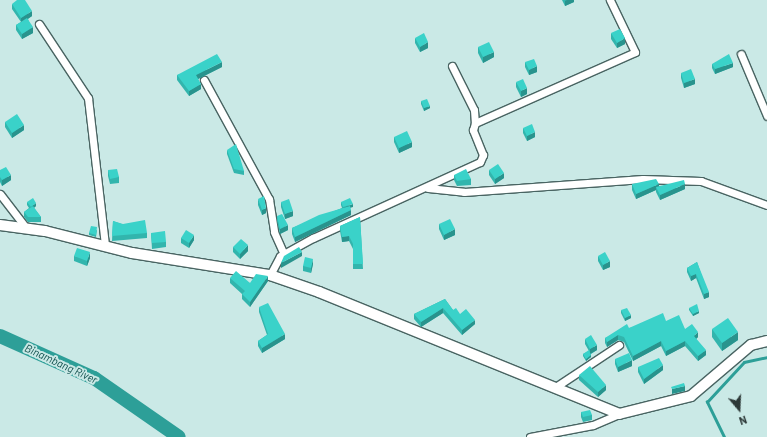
<!DOCTYPE html>
<html>
<head>
<meta charset="utf-8">
<style>
  body { margin:0 }
  #map { position:relative; width:767px; height:437px; overflow:hidden; background:#cae9e6; font-family:Barlow,sans-serif }
  div>[style] { position:absolute }
  .stream>* { height:2.5px; margin:-1.25px; padding:0 1.25px; transform-origin:1.25px; border-radius:1.25px; background:#2d9f98 }
  .river>* { height:14px; margin:-7px; padding:0 7px; transform-origin:7px; border-radius:7px; background:#2d9f98 }
  .roads { filter:drop-shadow(1px 0 #496462) drop-shadow(-1px 0 #496462) drop-shadow(0 1px #496462) drop-shadow(0 -1px #496462) }
  .street>* { height:7px; margin:-3.5px; padding:0 3.5px; transform-origin:3.5px; border-radius:3.5px; background:#fff }
  .secondary>* { height:10px; margin:-5px; padding:0 5px; transform-origin:5px; border-radius:5px; background:#fff }
  .wall>* { inset:0; background:#32b5ad }
  .shaded-wall>* { inset:0; background:#29938d }
  .building>* { inset:0; background:#3ad2c9 }
  span { translate:-50% -50%; white-space:nowrap; text-align:center; line-height:1.15; -webkit-text-stroke:4px #cae9e6; paint-order:stroke }
  .water-label { font-size:11px; color:#104f4c; font-style:italic }
  .north { position:absolute; left:719px; top:389px; width:40px; height:40px; -webkit-text-stroke:3px #cae9e6; paint-order:stroke; rotate:161deg; font-size:11px; font-weight:700; line-height:16px; text-align:center; color:#2d3938 }
  .north::after { content:''; display:block; margin:auto; width:14px; height:18px; background:#2d3938; clip-path:polygon(50% 0,100% 100%,50% 72%,0 100%) }
</style>
</head>
<body>
<div id="map">
  <div class="stream">
    <div style="left:724px;top:437px;width:39px;rotate:-116deg"></div>
    <div style="left:707px;top:402px;width:54px;rotate:-47.2deg"></div>
    <div style="left:744px;top:362px;width:24px;rotate:-12deg"></div>
  </div>
  <div class="river">
    <div style="left:0;top:336px;width:103px;rotate:24.1deg"></div>
    <div style="left:94px;top:378px;width:103px;rotate:34.8deg"></div>
  </div>
  <div class="roads">
    <div class="street">
      <div style="left:39px;top:24px;width:89px;rotate:56.5deg"></div>
      <div style="left:88px;top:98px;width:149px;rotate:83.4deg"></div>
      <div style="left:741px;top:54px;width:67px;rotate:67.2deg"></div>
      <div style="left:452px;top:66px;width:49px;rotate:63.4deg"></div>
      <div style="left:474px;top:110px;width:13px;rotate:86deg"></div>
      <div style="left:204px;top:80px;width:136px;rotate:61.4deg"></div>
      <div style="left:269px;top:199px;width:33px;rotate:81deg"></div>
      <div style="left:274px;top:232px;width:24px;rotate:66deg"></div>
      <div style="left:428px;top:188px;width:36px;rotate:6deg"></div>
      <div style="left:464px;top:192px;width:179px;rotate:-4.2deg"></div>
      <div style="left:643px;top:179px;width:58px;rotate:2deg"></div>
      <div style="left:701px;top:181px;width:70px;rotate:20deg"></div>
      <div style="left:0;top:194px;width:44px;rotate:52.4deg"></div>
      <div style="left:270px;top:275px;width:21px;rotate:-62deg"></div>
      <div style="left:280px;top:256px;width:38px;rotate:-29deg"></div>
      <div style="left:313px;top:238px;width:183px;rotate:-24.5deg"></div>
      <div style="left:480px;top:162px;width:8px;rotate:-67deg"></div>
      <div style="left:483px;top:155px;width:27px;rotate:-112deg"></div>
      <div style="left:473px;top:130px;width:7px;rotate:-74deg"></div>
      <div style="left:475px;top:123px;width:175px;rotate:-23.9deg"></div>
      <div style="left:635px;top:52px;width:58px;rotate:-115.7deg"></div>
      <div style="left:554px;top:388px;width:78px;rotate:-33.5deg"></div>
      <div style="left:530px;top:437px;width:64px;rotate:-10.8deg"></div>
      <div style="left:593px;top:425px;width:28px;rotate:-23deg"></div>
    </div>
    <div class="secondary">
      <div style="left:0;top:225px;width:45px;rotate:7.6deg"></div>
      <div style="left:45px;top:231px;width:90px;rotate:14.2deg"></div>
      <div style="left:132px;top:253px;width:140px;rotate:9.1deg"></div>
      <div style="left:270px;top:275px;width:52px;rotate:19.1deg"></div>
      <div style="left:319px;top:292px;width:324px;rotate:22.1deg"></div>
      <div style="left:619px;top:414px;width:74px;rotate:-14deg"></div>
      <div style="left:691px;top:396px;width:79px;rotate:-40.4deg"></div>
      <div style="left:751px;top:345px;width:16px;rotate:-14deg"></div>
    </div>
  </div>
  <div class="wall">
    <div style="clip-path:polygon(562px 0,574px 0,574px 2px,565px 6px)"></div>
    <div style="clip-path:polygon(12px 4px,32px 16px,28px 19px,33px 33px,22px 39px,16px 30px,16px 25px,21px 22px,12px 9px)"></div>
    <div style="clip-path:polygon(611px 33px,625px 44px,617px 48px,611px 39px)"></div>
    <div style="clip-path:polygon(415px 38px,428px 48px,420px 52px,415px 43px)"></div>
    <div style="clip-path:polygon(478px 47px,494px 57px,483px 63px,478px 53px)"></div>
    <div style="clip-path:polygon(525px 62px,537px 72px,529px 75px,525px 67px)"></div>
    <div style="clip-path:polygon(712px 64px,733px 67px,715px 74px,712px 68px)"></div>
    <div style="clip-path:polygon(222px 67px,198px 79px,201px 89px,189px 96px,177px 80px,177px 75px)"></div>
    <div style="clip-path:polygon(681px 73px,695px 84px,684px 88px,681px 78px)"></div>
    <div style="clip-path:polygon(516px 82px,527px 94px,521px 97px,516px 87px)"></div>
    <div style="clip-path:polygon(421px 101px,430px 108px,424px 111px,421px 104px)"></div>
    <div style="clip-path:polygon(5px 122px,24px 130px,12px 138px,5px 127px)"></div>
    <div style="clip-path:polygon(523px 128px,535px 137px,527px 141px,523px 133px)"></div>
    <div style="clip-path:polygon(394px 137px,412px 147px,399px 153px,394px 142px)"></div>
    <div style="clip-path:polygon(227px 150px,244px 171px,244px 175px,234px 173px,227px 154px)"></div>
    <div style="clip-path:polygon(0 170px,11px 180px,2px 186px,0 182px)"></div>
    <div style="clip-path:polygon(108px 170px,119px 177px,119px 183px,110px 184px,108px 176px)"></div>
    <div style="clip-path:polygon(489px 170px,504px 178px,495px 184px,489px 175px)"></div>
    <div style="clip-path:polygon(454px 175px,471px 179px,471px 185px,457px 186px,454px 180px)"></div>
    <div style="clip-path:polygon(632px 184px,659px 186px,685px 189px,660px 200px,656px 192px,656px 190px,636px 199px,632px 190px)"></div>
    <div style="clip-path:polygon(258px 199px,266px 213px,262px 215px,258px 205px)"></div>
    <div style="clip-path:polygon(27px 202px,36px 206px,34px 208px,41px 217px,41px 222px,28px 222px,24px 217px,24px 212px,29px 208px,27px 205px)"></div>
    <div style="clip-path:polygon(281px 202px,293px 216px,285px 219px,281px 207px)"></div>
    <div style="clip-path:polygon(341px 202px,353px 207px,350px 207px,351px 215px,295px 242px,292px 234px,292px 228px,342px 208px,341px 205px)"></div>
    <div style="clip-path:polygon(277px 216px,288px 230px,280px 234px,277px 221px)"></div>
    <div style="clip-path:polygon(360px 217px,363px 269px,353px 269px,353px 249px,349px 241px,342px 242px,340px 231px,340px 226px)"></div>
    <div style="clip-path:polygon(113px 221px,147px 233px,147px 238px,112px 241px)"></div>
    <div style="clip-path:polygon(439px 224px,455px 235px,444px 240px,439px 229px)"></div>
    <div style="clip-path:polygon(97px 230px,96px 237px,89px 235px,89px 233px)"></div>
    <div style="clip-path:polygon(151px 233px,166px 242px,166px 247px,152px 249px)"></div>
    <div style="clip-path:polygon(181px 238px,194px 240px,189px 248px,181px 243px)"></div>
    <div style="clip-path:polygon(233px 247px,248px 251px,240px 259px,233px 252px)"></div>
    <div style="clip-path:polygon(74px 256px,90px 258px,87px 266px,74px 261px)"></div>
    <div style="clip-path:polygon(598px 256px,610px 267px,603px 270px,598px 261px)"></div>
    <div style="clip-path:polygon(697px 262px,709px 297px,704px 299px,696px 278px,691px 281px,687px 272px,687px 268px)"></div>
    <div style="clip-path:polygon(313px 264px,311px 273px,303px 271px,303px 266px)"></div>
    <div style="clip-path:polygon(230px 278px,250px 283px,268px 281px,250px 307px,242px 299px,242px 294px,230px 283px)"></div>
    <div style="clip-path:polygon(445px 299px,453px 310px,475px 324px,462px 335px,443px 313px,421px 327px,414px 319px,414px 314px)"></div>
    <div style="clip-path:polygon(259px 307px,285px 339px,262px 353px,258px 346px,258px 341px,267px 335px,259px 312px)"></div>
    <div style="clip-path:polygon(689px 308px,699px 313px,693px 316px,689px 310px)"></div>
    <div style="clip-path:polygon(621px 310px,631px 318px,625px 321px,621px 313px)"></div>
    <div style="clip-path:polygon(666px 321px,685px 329px,698px 337px,696px 339px,706px 355px,698px 361px,685px 346px,666px 356px,661px 346px,633px 361px,624px 342px,618px 340px,607px 347px,605px 343px,605px 338px,629px 328px)"></div>
    <div style="clip-path:polygon(712px 329px,738px 340px,722px 351px,712px 337px)"></div>
    <div style="clip-path:polygon(585px 339px,597px 350px,591px 354px,591px 357px,586px 361px,583px 356px,583px 354px,589px 351px,585px 344px)"></div>
    <div style="clip-path:polygon(615px 359px,632px 366px,618px 372px,615px 364px)"></div>
    <div style="clip-path:polygon(638px 367px,663px 370px,644px 384px,638px 372px)"></div>
    <div style="clip-path:polygon(579px 375px,606px 390px,598px 397px,579px 380px)"></div>
    <div style="clip-path:polygon(581px 412px,592px 415px,592px 420px,583px 422px,581px 417px)"></div>
  </div>
  <div class="shaded-wall">
    <div style="clip-path:polygon(567px 0,574px 0,574px 2px,565px 6px,565px 1px)"></div>
    <div style="clip-path:polygon(32px 11px,32px 16px,21px 23px,21px 18px)"></div>
    <div style="clip-path:polygon(33px 27px,33px 33px,22px 39px,22px 34px)"></div>
    <div style="clip-path:polygon(625px 38px,625px 44px,617px 48px,617px 43px)"></div>
    <div style="clip-path:polygon(428px 42px,428px 48px,420px 52px,420px 47px)"></div>
    <div style="clip-path:polygon(494px 52px,494px 57px,483px 63px,483px 57px)"></div>
    <div style="clip-path:polygon(222px 62px,222px 67px,196px 80px,196px 75px)"></div>
    <div style="clip-path:polygon(733px 63px,733px 67px,715px 74px,715px 69px)"></div>
    <div style="clip-path:polygon(537px 66px,537px 72px,529px 75px,529px 70px)"></div>
    <div style="clip-path:polygon(695px 79px,695px 84px,684px 88px,684px 83px)"></div>
    <div style="clip-path:polygon(201px 84px,201px 89px,189px 96px,189px 91px)"></div>
    <div style="clip-path:polygon(527px 88px,527px 94px,521px 97px,521px 91px)"></div>
    <div style="clip-path:polygon(430px 106px,430px 108px,424px 111px,424px 108px)"></div>
    <div style="clip-path:polygon(24px 125px,24px 130px,12px 138px,12px 133px)"></div>
    <div style="clip-path:polygon(535px 132px,535px 137px,527px 141px,527px 136px)"></div>
    <div style="clip-path:polygon(412px 142px,412px 147px,399px 153px,399px 148px)"></div>
    <div style="clip-path:polygon(504px 173px,504px 178px,495px 184px,495px 179px)"></div>
    <div style="clip-path:polygon(11px 175px,11px 180px,2px 186px,2px 180px)"></div>
    <div style="clip-path:polygon(659px 184px,659px 189px,656px 187px,656px 190px,636px 199px,636px 194px)"></div>
    <div style="clip-path:polygon(685px 184px,685px 189px,660px 200px,660px 195px)"></div>
    <div style="clip-path:polygon(36px 203px,36px 206px,31px 210px,31px 207px)"></div>
    <div style="clip-path:polygon(353px 204px,353px 207px,343px 210px,343px 208px)"></div>
    <div style="clip-path:polygon(266px 208px,266px 213px,262px 215px,262px 210px)"></div>
    <div style="clip-path:polygon(351px 210px,351px 215px,295px 242px,295px 237px)"></div>
    <div style="clip-path:polygon(293px 211px,293px 216px,285px 219px,285px 214px)"></div>
    <div style="clip-path:polygon(288px 225px,288px 230px,280px 234px,280px 229px)"></div>
    <div style="clip-path:polygon(455px 229px,455px 235px,444px 240px,444px 235px)"></div>
    <div style="clip-path:polygon(194px 235px,194px 240px,189px 248px,189px 243px)"></div>
    <div style="clip-path:polygon(349px 236px,349px 241px,342px 242px,342px 237px)"></div>
    <div style="clip-path:polygon(248px 245px,248px 251px,240px 259px,240px 254px)"></div>
    <div style="clip-path:polygon(90px 252px,90px 258px,87px 266px,87px 261px)"></div>
    <div style="clip-path:polygon(302px 252px,302px 256px,281px 268px,281px 263px)"></div>
    <div style="clip-path:polygon(313px 259px,313px 264px,311px 273px,311px 268px)"></div>
    <div style="clip-path:polygon(610px 261px,610px 267px,603px 270px,603px 265px)"></div>
    <div style="clip-path:polygon(696px 274px,696px 278px,691px 281px,691px 276px)"></div>
    <div style="clip-path:polygon(268px 276px,268px 281px,250px 307px,250px 302px)"></div>
    <div style="clip-path:polygon(709px 292px,709px 297px,704px 299px,704px 294px)"></div>
    <div style="clip-path:polygon(443px 308px,443px 313px,421px 327px,421px 322px)"></div>
    <div style="clip-path:polygon(699px 311px,699px 313px,693px 316px,693px 314px)"></div>
    <div style="clip-path:polygon(631px 315px,631px 318px,625px 321px,625px 318px)"></div>
    <div style="clip-path:polygon(475px 320px,475px 324px,462px 335px,462px 330px)"></div>
    <div style="clip-path:polygon(698px 332px,698px 337px,694px 341px,694px 336px)"></div>
    <div style="clip-path:polygon(738px 332px,738px 340px,722px 351px,722px 343px)"></div>
    <div style="clip-path:polygon(285px 334px,285px 339px,262px 353px,262px 348px)"></div>
    <div style="clip-path:polygon(618px 335px,618px 340px,607px 347px,607px 342px)"></div>
    <div style="clip-path:polygon(661px 341px,661px 346px,633px 361px,633px 356px)"></div>
    <div style="clip-path:polygon(685px 341px,685px 346px,666px 356px,666px 351px)"></div>
    <div style="clip-path:polygon(597px 345px,597px 350px,590px 354px,590px 349px)"></div>
    <div style="clip-path:polygon(706px 350px,706px 355px,698px 361px,698px 356px)"></div>
    <div style="clip-path:polygon(591px 355px,591px 357px,586px 361px,586px 359px)"></div>
    <div style="clip-path:polygon(632px 360px,632px 366px,618px 372px,618px 367px)"></div>
    <div style="clip-path:polygon(663px 365px,663px 370px,644px 384px,644px 379px)"></div>
    <div style="clip-path:polygon(606px 385px,606px 390px,598px 397px,598px 392px)"></div>
    <div style="clip-path:polygon(685px 386px,685px 391px,672px 394px,672px 389px)"></div>
  </div>
  <div class="building">
    <div style="clip-path:polygon(17px 0,25px 0,32px 11px,21px 18px,12px 4px)"></div>
    <div style="clip-path:polygon(27px 18px,33px 27px,22px 34px,16px 25px)"></div>
    <div style="clip-path:polygon(620px 29px,625px 38px,617px 43px,611px 33px)"></div>
    <div style="clip-path:polygon(424px 33px,428px 42px,420px 47px,415px 38px)"></div>
    <div style="clip-path:polygon(489px 42px,494px 52px,483px 57px,478px 47px)"></div>
    <div style="clip-path:polygon(217px 54px,222px 62px,196px 75px,201px 84px,189px 91px,177px 75px)"></div>
    <div style="clip-path:polygon(729px 54px,733px 63px,715px 69px,712px 64px)"></div>
    <div style="clip-path:polygon(534px 59px,537px 66px,529px 70px,525px 62px)"></div>
    <div style="clip-path:polygon(691px 69px,695px 79px,684px 83px,681px 73px)"></div>
    <div style="clip-path:polygon(523px 79px,527px 88px,521px 91px,516px 82px)"></div>
    <div style="clip-path:polygon(427px 99px,430px 106px,424px 108px,421px 101px)"></div>
    <div style="clip-path:polygon(17px 114px,24px 125px,12px 133px,5px 122px)"></div>
    <div style="clip-path:polygon(532px 124px,535px 132px,527px 136px,523px 128px)"></div>
    <div style="clip-path:polygon(407px 131px,412px 142px,399px 148px,394px 137px)"></div>
    <div style="clip-path:polygon(236px 144px,244px 171px,234px 169px,227px 150px)"></div>
    <div style="clip-path:polygon(498px 164px,504px 173px,495px 179px,489px 170px)"></div>
    <div style="clip-path:polygon(6px 167px,11px 175px,2px 180px,0 177px,0 170px)"></div>
    <div style="clip-path:polygon(117px 169px,119px 177px,110px 179px,108px 170px)"></div>
    <div style="clip-path:polygon(466px 169px,471px 179px,457px 181px,454px 175px)"></div>
    <div style="clip-path:polygon(656px 179px,659px 184px,636px 194px,632px 184px)"></div>
    <div style="clip-path:polygon(684px 180px,685px 184px,660px 195px,656px 187px)"></div>
    <div style="clip-path:polygon(264px 196px,266px 208px,262px 210px,258px 199px)"></div>
    <div style="clip-path:polygon(33px 198px,36px 203px,31px 207px,27px 202px)"></div>
    <div style="clip-path:polygon(350px 198px,353px 204px,343px 207px,341px 202px)"></div>
    <div style="clip-path:polygon(289px 199px,293px 211px,285px 214px,281px 202px)"></div>
    <div style="clip-path:polygon(33px 206px,41px 217px,28px 217px,24px 212px)"></div>
    <div style="clip-path:polygon(350px 206px,351px 210px,295px 237px,292px 228px,319px 215px)"></div>
    <div style="clip-path:polygon(282px 214px,288px 225px,280px 229px,277px 216px)"></div>
    <div style="clip-path:polygon(360px 217px,363px 264px,353px 264px,353px 244px,349px 236px,342px 237px,340px 226px)"></div>
    <div style="clip-path:polygon(450px 219px,455px 229px,444px 235px,439px 224px)"></div>
    <div style="clip-path:polygon(145px 220px,147px 233px,112px 236px,113px 221px,123px 224px)"></div>
    <div style="clip-path:polygon(91px 226px,97px 227px,96px 235px,89px 233px)"></div>
    <div style="clip-path:polygon(186px 230px,194px 235px,189px 243px,181px 238px)"></div>
    <div style="clip-path:polygon(165px 231px,166px 242px,152px 243px,151px 233px)"></div>
    <div style="clip-path:polygon(241px 239px,248px 245px,240px 254px,233px 247px)"></div>
    <div style="clip-path:polygon(299px 247px,302px 252px,281px 263px,284px 256px)"></div>
    <div style="clip-path:polygon(77px 248px,90px 252px,87px 261px,74px 256px)"></div>
    <div style="clip-path:polygon(605px 252px,610px 261px,603px 265px,598px 256px)"></div>
    <div style="clip-path:polygon(305px 257px,313px 259px,311px 268px,303px 266px)"></div>
    <div style="clip-path:polygon(697px 262px,709px 292px,704px 294px,696px 274px,691px 276px,687px 268px)"></div>
    <div style="clip-path:polygon(236px 271px,250px 283px,256px 274px,268px 276px,250px 302px,242px 294px,245px 291px,230px 278px)"></div>
    <div style="clip-path:polygon(445px 299px,453px 310px,456px 308px,460px 314px,466px 309px,475px 320px,462px 330px,443px 308px,421px 322px,414px 314px)"></div>
    <div style="clip-path:polygon(268px 303px,285px 334px,262px 348px,258px 341px,268px 334px,259px 307px)"></div>
    <div style="clip-path:polygon(697px 304px,699px 311px,693px 314px,689px 308px)"></div>
    <div style="clip-path:polygon(627px 308px,631px 315px,625px 318px,621px 310px)"></div>
    <div style="clip-path:polygon(663px 313px,666px 321px,679px 315px,685px 329px,692px 324px,698px 332px,694px 336px,706px 350px,698px 356px,685px 341px,666px 351px,661px 341px,633px 356px,624px 337px,618px 335px,607px 342px,605px 338px,627px 324px,629px 328px)"></div>
    <div style="clip-path:polygon(728px 318px,738px 332px,722px 343px,712px 329px)"></div>
    <div style="clip-path:polygon(591px 335px,597px 345px,590px 349px,585px 339px)"></div>
    <div style="clip-path:polygon(589px 350px,591px 355px,586px 359px,583px 354px)"></div>
    <div style="clip-path:polygon(629px 353px,632px 360px,618px 367px,615px 359px)"></div>
    <div style="clip-path:polygon(659px 358px,663px 365px,644px 379px,638px 367px)"></div>
    <div style="clip-path:polygon(590px 366px,606px 385px,598px 392px,579px 375px)"></div>
    <div style="clip-path:polygon(684px 383px,685px 386px,672px 389px,671px 387px)"></div>
    <div style="clip-path:polygon(590px 410px,592px 415px,583px 417px,581px 412px)"></div>
  </div>
  <div class="water-label">
    <span style="left:61px;top:364px;rotate:25deg">Binambang River</span>
  </div>
  <div class="north">N</div>
</div>
</body>
</html>
